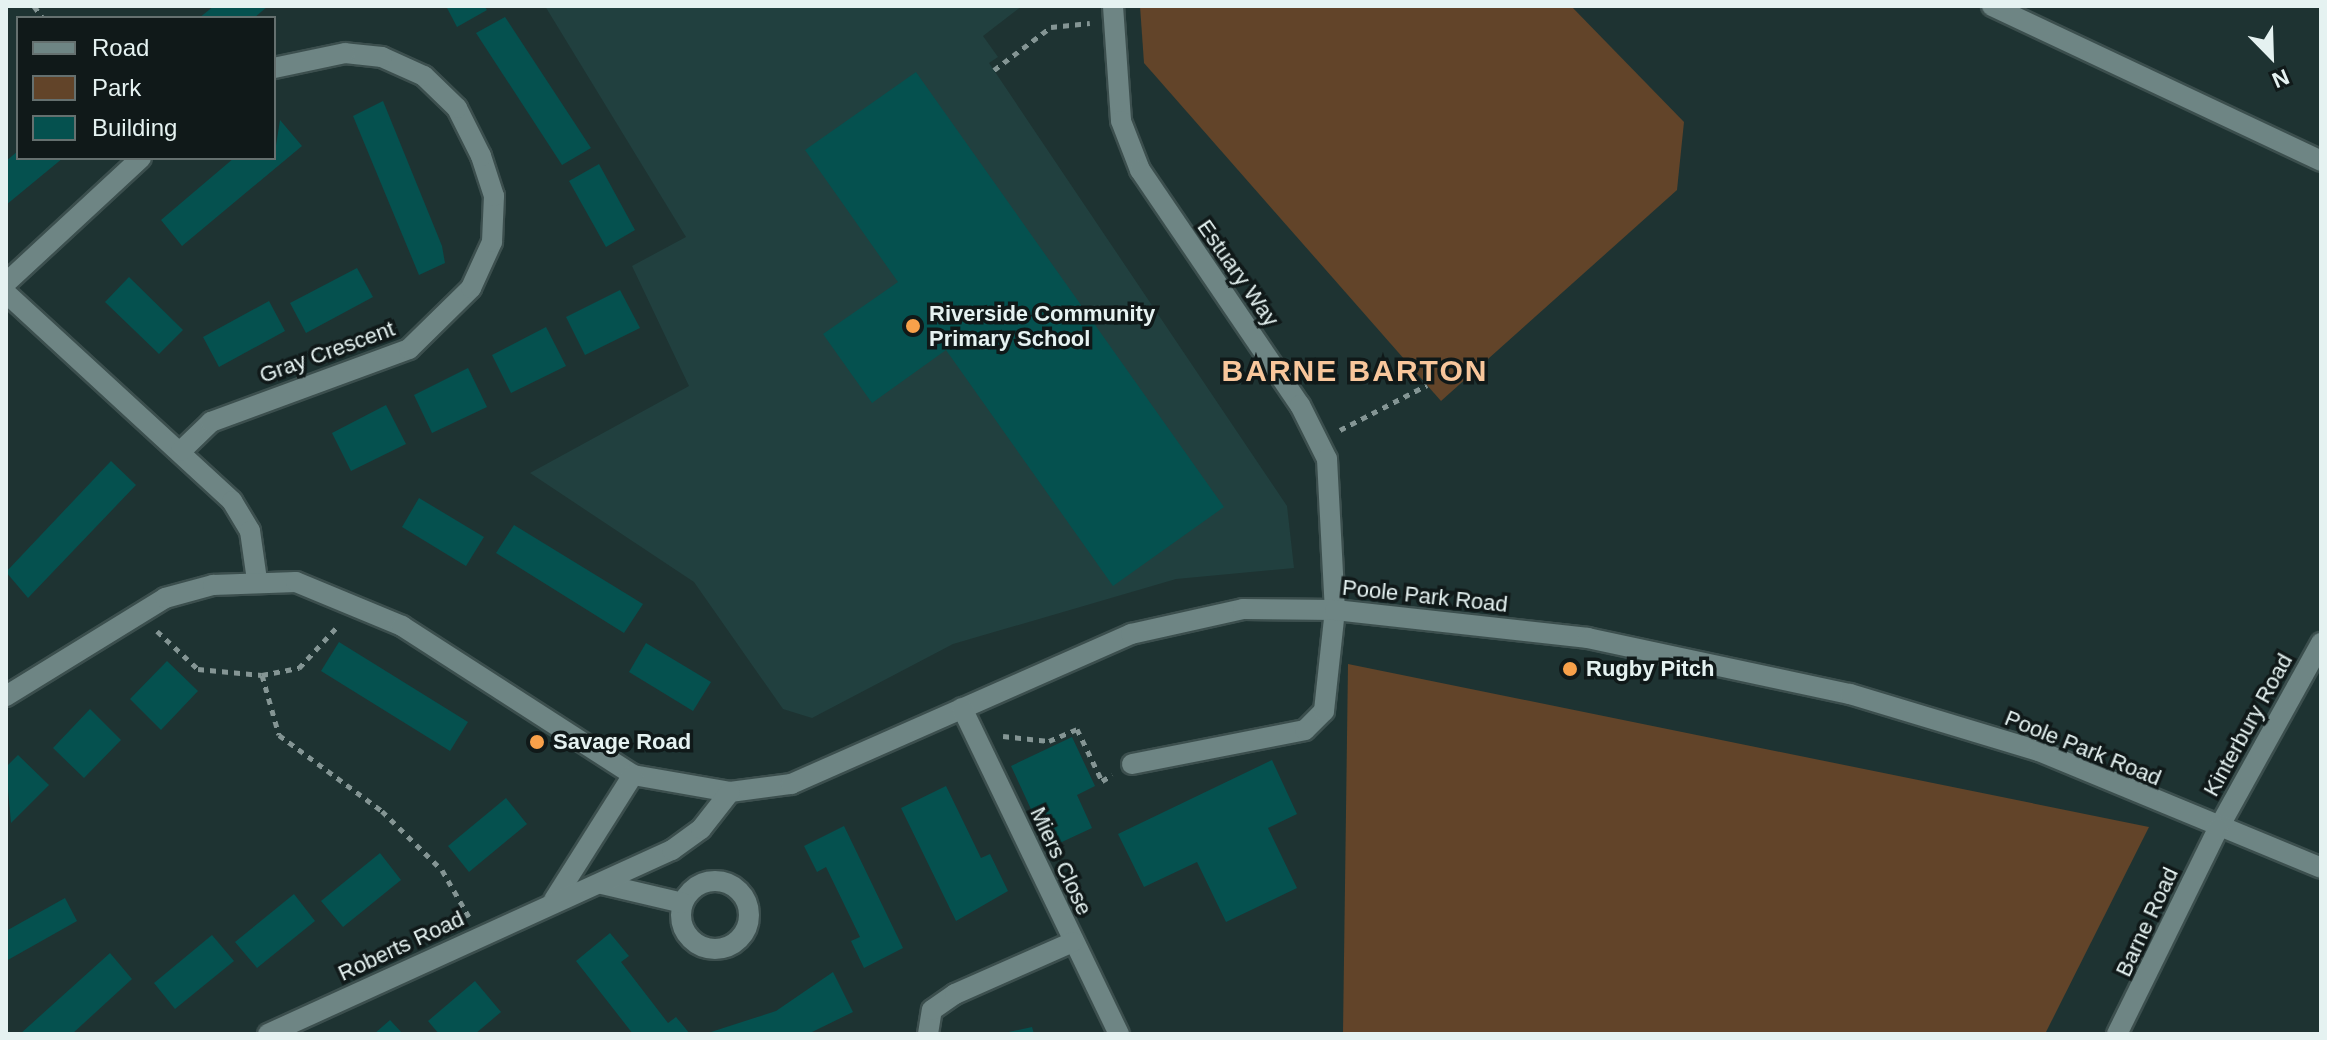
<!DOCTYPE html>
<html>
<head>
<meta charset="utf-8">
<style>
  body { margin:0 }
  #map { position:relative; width:2327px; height:1040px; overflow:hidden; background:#1e3332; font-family:Helvetica,sans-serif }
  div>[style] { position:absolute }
  .built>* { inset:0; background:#21403f }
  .green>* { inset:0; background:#624429 }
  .building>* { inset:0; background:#05514f }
  .path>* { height:5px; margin-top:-2.5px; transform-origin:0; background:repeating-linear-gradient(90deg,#849594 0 6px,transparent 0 12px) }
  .roads { filter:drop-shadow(2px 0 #3c4f4e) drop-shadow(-2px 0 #3c4f4e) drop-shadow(0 2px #3c4f4e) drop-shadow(0 -2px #3c4f4e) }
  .service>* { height:20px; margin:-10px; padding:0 10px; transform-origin:10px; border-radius:10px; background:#6e8584 }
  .minor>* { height:20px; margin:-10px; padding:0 10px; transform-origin:10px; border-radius:10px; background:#6e8584 }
  .minor>.ring { margin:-10px; padding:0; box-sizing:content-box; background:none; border:20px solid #6e8584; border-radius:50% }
  .dots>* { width:22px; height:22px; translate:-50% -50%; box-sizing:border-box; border:4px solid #101919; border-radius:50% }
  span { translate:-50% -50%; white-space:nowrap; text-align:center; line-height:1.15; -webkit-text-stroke:7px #101919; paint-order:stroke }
  .street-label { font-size:22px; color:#e5f2f1 }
  .poi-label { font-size:22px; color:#e5f2f1; font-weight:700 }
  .left { translate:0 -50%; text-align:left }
  .district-label { font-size:30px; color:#f8c69b; font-weight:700; letter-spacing:2px }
  .frame { position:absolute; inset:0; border:8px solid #e5f2f1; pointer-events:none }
  .legend { position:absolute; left:16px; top:16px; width:260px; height:144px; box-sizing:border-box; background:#101919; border:2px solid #65706f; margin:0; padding:10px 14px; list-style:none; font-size:24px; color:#e5f2f1 }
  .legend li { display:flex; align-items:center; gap:16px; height:40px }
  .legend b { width:40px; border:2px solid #65706f }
  .north { position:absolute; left:2231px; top:16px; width:80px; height:80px; -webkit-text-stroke:6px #101919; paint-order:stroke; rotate:157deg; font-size:22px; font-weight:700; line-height:32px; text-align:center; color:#e5f2f1 }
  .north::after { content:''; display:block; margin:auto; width:28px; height:36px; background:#e5f2f1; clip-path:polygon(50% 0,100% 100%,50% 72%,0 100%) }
</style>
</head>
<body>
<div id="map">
  <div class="built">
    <div style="clip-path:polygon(545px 6px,1022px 6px,983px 36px,998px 57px,989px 63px,1287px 506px,1294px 568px,1176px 579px,953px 644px,812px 718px,783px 709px,694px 582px,530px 473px,689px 386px,632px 266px,686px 237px)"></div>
  </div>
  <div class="green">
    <div style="clip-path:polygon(1140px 6px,1571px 6px,1684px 122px,1677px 190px,1441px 401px,1144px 63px)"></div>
    <div style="clip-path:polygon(1348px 664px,2149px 827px,2045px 1034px,1343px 1034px)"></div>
  </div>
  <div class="building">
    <div style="clip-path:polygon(214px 6px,268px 6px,254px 18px,199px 18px)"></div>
    <div style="clip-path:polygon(446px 6px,484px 6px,487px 10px,457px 27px)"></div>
    <div style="clip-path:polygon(505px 17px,591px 148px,562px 165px,476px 33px)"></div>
    <div style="clip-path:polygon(916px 72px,1224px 507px,1113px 586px,946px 350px,872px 403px,823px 334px,898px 282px,805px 150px)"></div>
    <div style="clip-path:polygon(383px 101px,442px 246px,445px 263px,419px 275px,353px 116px)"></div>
    <div style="clip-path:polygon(280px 120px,302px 146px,182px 246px,161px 220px,234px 158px,274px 158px)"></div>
    <div style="clip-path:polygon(18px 151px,18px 158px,63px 158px,6px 205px,6px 161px)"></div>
    <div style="clip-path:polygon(599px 164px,635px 230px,606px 247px,569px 181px)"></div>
    <div style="clip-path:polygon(357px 268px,373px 297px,306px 333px,290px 303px)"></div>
    <div style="clip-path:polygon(129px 277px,183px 330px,159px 354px,105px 302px)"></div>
    <div style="clip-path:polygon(620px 290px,640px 328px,585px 355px,566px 317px)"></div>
    <div style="clip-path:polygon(269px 301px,285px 331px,219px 367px,203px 337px)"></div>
    <div style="clip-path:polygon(546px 327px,566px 366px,511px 393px,492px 355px)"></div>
    <div style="clip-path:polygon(468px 368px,487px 407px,432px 433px,414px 395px)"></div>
    <div style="clip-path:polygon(386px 405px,406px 444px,351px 471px,332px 433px)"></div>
    <div style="clip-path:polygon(111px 461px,136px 485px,28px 598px,6px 572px)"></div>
    <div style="clip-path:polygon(419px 498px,484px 537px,466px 566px,402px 527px)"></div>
    <div style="clip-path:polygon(514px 525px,643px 604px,624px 633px,496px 553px)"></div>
    <div style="clip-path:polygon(339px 642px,468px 722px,450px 751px,321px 671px)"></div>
    <div style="clip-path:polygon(646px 643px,711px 682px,693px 711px,629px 672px)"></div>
    <div style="clip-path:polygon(167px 661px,198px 691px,161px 730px,130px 699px)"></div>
    <div style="clip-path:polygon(90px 709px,121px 740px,84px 778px,53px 748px)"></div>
    <div style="clip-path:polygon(1072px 737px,1095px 786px,1077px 795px,1092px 828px,1049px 848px,1011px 766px)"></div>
    <div style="clip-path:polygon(18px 755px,49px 785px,11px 823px,6px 767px)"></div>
    <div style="clip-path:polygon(1272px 760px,1297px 814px,1268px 828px,1297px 888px,1226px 922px,1197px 862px,1144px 887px,1118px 834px)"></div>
    <div style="clip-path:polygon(946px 786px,981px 858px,990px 854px,1008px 891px,956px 921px,901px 808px)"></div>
    <div style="clip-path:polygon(506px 798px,527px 824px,469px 872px,448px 846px)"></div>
    <div style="clip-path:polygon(844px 826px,903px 948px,864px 968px,851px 941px,860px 937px,826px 867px,817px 872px,804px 846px)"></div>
    <div style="clip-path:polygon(380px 853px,401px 880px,343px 927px,321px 901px)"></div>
    <div style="clip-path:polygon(294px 894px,315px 921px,257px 968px,235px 942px)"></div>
    <div style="clip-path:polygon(65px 898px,77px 921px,6px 961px,6px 931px)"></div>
    <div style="clip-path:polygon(610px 933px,629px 956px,621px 962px,668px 1023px,676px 1017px,690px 1034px,633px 1034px,576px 961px)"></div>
    <div style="clip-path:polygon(212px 935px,234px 961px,175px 1009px,154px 983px)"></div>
    <div style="clip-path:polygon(110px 953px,132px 979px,72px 1034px,20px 1034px)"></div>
    <div style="clip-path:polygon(833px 972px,853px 1012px,808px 1034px,711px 1032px,776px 1011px)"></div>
    <div style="clip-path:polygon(475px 981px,501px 1012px,475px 1034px,439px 1034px,428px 1021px)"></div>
    <div style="clip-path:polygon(390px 1020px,403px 1034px,374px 1034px)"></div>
    <div style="clip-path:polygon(1032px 1027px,1034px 1034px,1005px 1034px,1004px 1033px)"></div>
  </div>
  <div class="path">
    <div style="left:34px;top:6px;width:14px;rotate:54deg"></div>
    <div style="left:994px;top:70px;width:71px;rotate:-37deg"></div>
    <div style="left:1051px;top:27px;width:39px;rotate:-6deg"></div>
    <div style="left:1340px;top:430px;width:98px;rotate:-27.3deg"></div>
    <div style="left:157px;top:631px;width:56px;rotate:42.8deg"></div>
    <div style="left:198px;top:669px;width:64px;rotate:5.4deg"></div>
    <div style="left:262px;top:675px;width:38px;rotate:-11deg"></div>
    <div style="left:299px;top:668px;width:56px;rotate:-47.2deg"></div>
    <div style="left:262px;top:675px;width:62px;rotate:74.2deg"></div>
    <div style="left:279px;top:735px;width:128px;rotate:36.4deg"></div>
    <div style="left:382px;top:811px;width:84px;rotate:44.5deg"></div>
    <div style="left:442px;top:870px;width:54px;rotate:60.1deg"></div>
    <div style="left:1003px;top:736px;width:46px;rotate:6.2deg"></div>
    <div style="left:1049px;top:741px;width:30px;rotate:-23deg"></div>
    <div style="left:1077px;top:729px;width:58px;rotate:64.3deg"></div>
    <div style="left:1102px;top:781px;width:12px;rotate:-31deg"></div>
  </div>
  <div class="roads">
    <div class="service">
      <div style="left:1992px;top:6px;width:364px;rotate:25.2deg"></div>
      <div style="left:1132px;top:764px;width:176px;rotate:-11.1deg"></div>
      <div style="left:1305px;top:730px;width:27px;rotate:-45deg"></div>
      <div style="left:1324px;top:711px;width:102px;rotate:-83.8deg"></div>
      <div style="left:2218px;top:829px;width:213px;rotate:-61deg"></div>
    </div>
    <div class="minor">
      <div style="left:1113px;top:6px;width:115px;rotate:86deg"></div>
      <div style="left:1121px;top:121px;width:53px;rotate:68.8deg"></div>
      <div style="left:1140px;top:170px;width:284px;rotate:55.8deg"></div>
      <div style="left:1300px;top:405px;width:60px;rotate:63.4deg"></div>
      <div style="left:1327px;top:459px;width:151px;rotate:87deg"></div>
      <div style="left:6px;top:283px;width:184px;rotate:-42.8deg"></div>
      <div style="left:6px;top:293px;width:307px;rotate:42.6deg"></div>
      <div style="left:232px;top:501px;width:35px;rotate:59deg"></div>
      <div style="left:250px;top:531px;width:49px;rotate:81.9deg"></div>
      <div style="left:181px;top:451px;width:42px;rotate:-44deg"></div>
      <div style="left:211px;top:422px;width:211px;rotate:-20.2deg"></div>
      <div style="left:409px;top:349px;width:87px;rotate:-44.5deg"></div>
      <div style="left:471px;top:288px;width:51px;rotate:-65.5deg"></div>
      <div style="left:492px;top:242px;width:46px;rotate:-87.5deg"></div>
      <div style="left:494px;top:196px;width:42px;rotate:-108deg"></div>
      <div style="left:481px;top:156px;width:54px;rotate:-116.6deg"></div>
      <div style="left:457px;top:108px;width:46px;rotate:-135.9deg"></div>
      <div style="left:424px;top:76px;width:46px;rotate:-155.7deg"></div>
      <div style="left:382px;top:57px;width:37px;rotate:-174deg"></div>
      <div style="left:345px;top:53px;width:73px;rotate:168.1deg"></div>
      <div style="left:6px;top:696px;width:187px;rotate:-31.6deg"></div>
      <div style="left:165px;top:598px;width:50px;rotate:-15.2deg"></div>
      <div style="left:213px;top:585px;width:83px;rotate:-2.1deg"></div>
      <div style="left:296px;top:582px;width:115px;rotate:22.5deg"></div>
      <div style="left:402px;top:626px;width:275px;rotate:32.8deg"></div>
      <div style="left:633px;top:775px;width:98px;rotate:9.9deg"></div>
      <div style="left:730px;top:792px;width:62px;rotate:-7.5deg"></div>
      <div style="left:791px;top:784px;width:372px;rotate:-23.8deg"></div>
      <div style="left:1131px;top:634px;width:115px;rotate:-12.6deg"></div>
      <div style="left:1243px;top:609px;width:92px;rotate:0.6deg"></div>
      <div style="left:1335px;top:610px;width:255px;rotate:6.3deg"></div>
      <div style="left:1588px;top:638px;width:268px;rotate:12.1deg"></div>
      <div style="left:1850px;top:694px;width:197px;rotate:16.8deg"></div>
      <div style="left:2039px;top:751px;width:305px;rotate:22.5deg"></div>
      <div style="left:962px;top:708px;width:362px;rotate:64.3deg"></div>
      <div class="ring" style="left:681px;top:881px;width:48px;height:48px"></div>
      <div style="left:602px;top:884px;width:83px;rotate:13.2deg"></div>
      <div style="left:554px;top:900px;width:148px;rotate:-57.7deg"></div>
      <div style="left:268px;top:1034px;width:444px;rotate:-24.5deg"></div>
      <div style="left:672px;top:850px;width:36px;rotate:-36deg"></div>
      <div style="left:701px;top:829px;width:47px;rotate:-51.9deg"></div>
      <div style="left:928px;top:1034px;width:24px;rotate:-81deg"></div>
      <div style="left:932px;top:1010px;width:28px;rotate:-35deg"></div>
      <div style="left:955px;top:994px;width:129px;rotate:-23.8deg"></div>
      <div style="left:2117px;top:1034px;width:229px;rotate:-63.8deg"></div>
    </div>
  </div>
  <div class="dots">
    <div style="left:913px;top:326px;background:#f8a14a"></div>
    <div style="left:1570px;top:669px;background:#f8a14a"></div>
    <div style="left:537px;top:742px;background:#f8a14a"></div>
  </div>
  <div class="street-label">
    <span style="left:1238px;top:273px;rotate:55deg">Estuary Way</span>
    <span style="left:327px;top:352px;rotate:-20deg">Gray Crescent</span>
    <span style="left:1425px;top:596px;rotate:6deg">Poole Park Road</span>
    <span style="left:2248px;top:725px;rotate:-61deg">Kinterbury Road</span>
    <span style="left:2083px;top:748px;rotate:22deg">Poole Park Road</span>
    <span style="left:1061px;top:861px;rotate:65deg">Miers Close</span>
    <span style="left:2147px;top:922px;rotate:-65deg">Barne Road</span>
    <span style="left:401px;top:946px;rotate:-25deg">Roberts Road</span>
  </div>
  <div class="poi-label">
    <span class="left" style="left:929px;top:326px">Riverside Community<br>Primary School</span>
    <span class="left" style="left:1586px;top:669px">Rugby Pitch</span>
    <span class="left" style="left:553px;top:742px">Savage Road</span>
  </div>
  <div class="district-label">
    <span style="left:1355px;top:371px">BARNE BARTON</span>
  </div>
  <div class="frame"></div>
  <ul class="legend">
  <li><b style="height:10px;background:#6e8584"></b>Road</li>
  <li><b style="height:22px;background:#624429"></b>Park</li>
  <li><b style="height:22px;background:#05514f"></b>Building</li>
  </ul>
  <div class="north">N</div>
</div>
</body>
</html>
